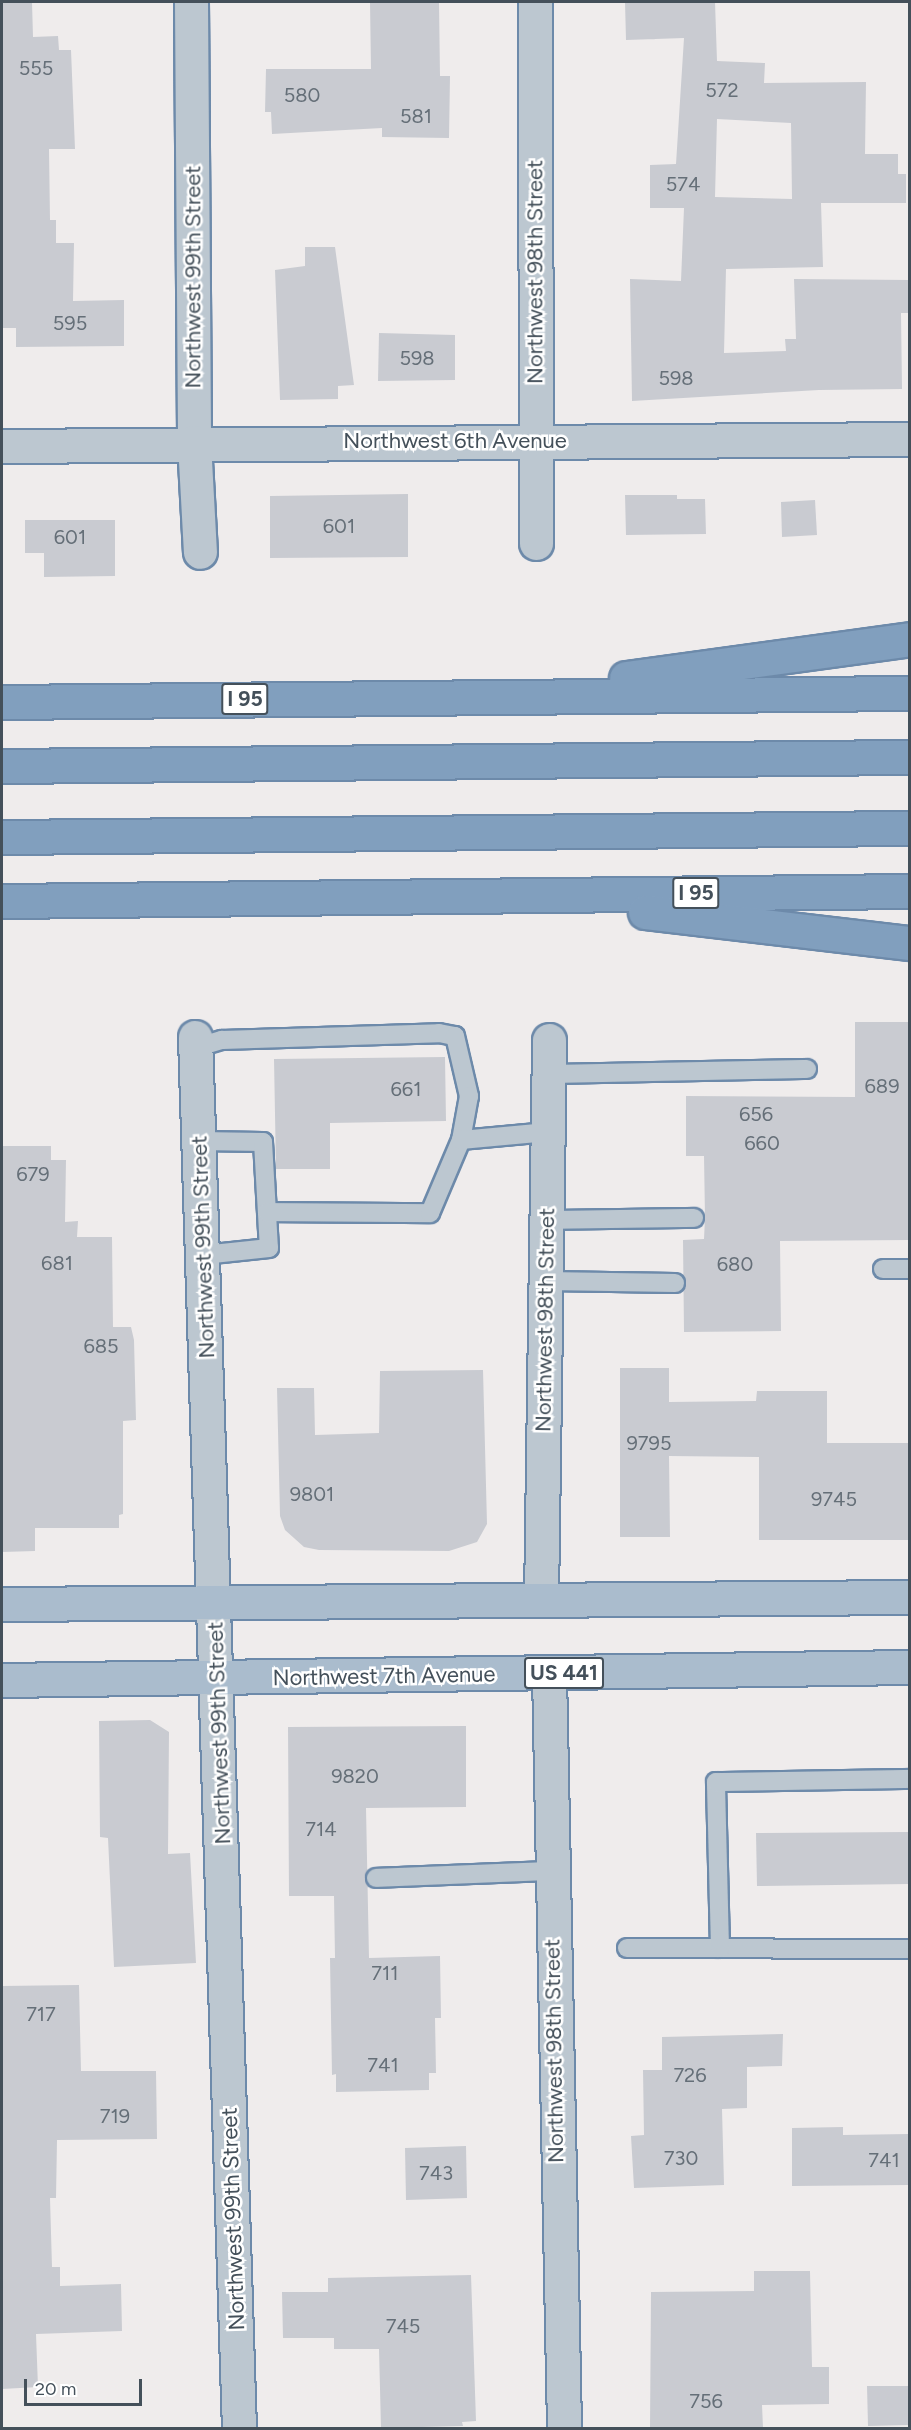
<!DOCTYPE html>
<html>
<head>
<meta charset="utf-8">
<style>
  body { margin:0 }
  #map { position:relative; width:911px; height:2430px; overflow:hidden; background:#efecec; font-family:Figtree,sans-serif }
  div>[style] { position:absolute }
  .building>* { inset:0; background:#c9cbd1 }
  .roads { filter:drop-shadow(2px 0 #6d8aaa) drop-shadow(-2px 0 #6d8aaa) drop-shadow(0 2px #6d8aaa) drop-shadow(0 -2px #6d8aaa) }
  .service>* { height:18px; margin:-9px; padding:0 9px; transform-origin:9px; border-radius:9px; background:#bcc7d0 }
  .minor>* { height:33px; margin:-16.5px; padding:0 16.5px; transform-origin:16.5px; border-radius:16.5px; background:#bcc7d0 }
  .primary>* { height:33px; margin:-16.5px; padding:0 16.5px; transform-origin:16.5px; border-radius:16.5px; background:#aabccd }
  .motorway>* { height:33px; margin:-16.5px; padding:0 16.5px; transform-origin:16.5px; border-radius:16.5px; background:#819fbe }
  span { translate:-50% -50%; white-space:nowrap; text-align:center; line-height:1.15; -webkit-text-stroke:5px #fff; paint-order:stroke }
  .number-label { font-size:20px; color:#656f78 }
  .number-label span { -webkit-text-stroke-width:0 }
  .shield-label span { padding:2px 4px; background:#fff; border:2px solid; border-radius:4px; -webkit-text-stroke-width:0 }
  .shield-label { font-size:21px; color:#44505a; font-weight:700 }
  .street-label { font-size:22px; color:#44505a }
  .frame { position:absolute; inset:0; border:3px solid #44505a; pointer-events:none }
  .scale { position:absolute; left:24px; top:2379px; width:118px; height:27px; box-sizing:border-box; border:3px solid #44505a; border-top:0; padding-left:8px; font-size:18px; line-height:21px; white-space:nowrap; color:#44505a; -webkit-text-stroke:4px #fff; paint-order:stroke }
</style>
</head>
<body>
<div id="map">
  <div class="building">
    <div style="clip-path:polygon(2px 2px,32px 2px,33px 37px,58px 36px,59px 50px,71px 50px,75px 149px,49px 149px,50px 220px,56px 220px,56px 243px,74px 243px,73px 301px,124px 300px,124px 346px,16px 347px,16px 328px,2px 328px)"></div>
    <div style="clip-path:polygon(370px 2px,439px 2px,440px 76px,450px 76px,449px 138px,382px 137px,382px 128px,272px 134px,271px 112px,265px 112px,266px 69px,371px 69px)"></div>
    <div style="clip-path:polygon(evenodd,625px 2px,715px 2px,717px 61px,765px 63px,764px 83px,866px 82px,865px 154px,898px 154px,898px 174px,906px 174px,906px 203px,821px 203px,823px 267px,726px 269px,724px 353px,786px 351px,785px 339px,796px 339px,794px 279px,909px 280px,909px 313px,901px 313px,902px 389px,819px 390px,632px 401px,630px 279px,681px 281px,684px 208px,650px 208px,650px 165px,676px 164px,684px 38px,626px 40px,625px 2px,717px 119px,791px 123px,792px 199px,715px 197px,717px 119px)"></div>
    <div style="clip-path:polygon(305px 247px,335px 247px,354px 385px,338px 386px,338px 399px,280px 400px,275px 270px,305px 266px)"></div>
    <div style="clip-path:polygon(379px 333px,455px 335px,455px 380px,378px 381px)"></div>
    <div style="clip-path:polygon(408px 494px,408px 557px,270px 558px,270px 496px)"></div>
    <div style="clip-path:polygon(625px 495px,677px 495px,677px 499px,705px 499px,706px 534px,626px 535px)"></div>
    <div style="clip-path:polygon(815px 500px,817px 535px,782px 537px,781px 502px)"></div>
    <div style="clip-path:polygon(25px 520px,115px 520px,115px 576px,44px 577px,44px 553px,25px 553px)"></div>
    <div style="clip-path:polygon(855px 1022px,909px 1022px,909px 1240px,780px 1241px,781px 1331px,684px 1332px,683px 1240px,704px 1239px,705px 1218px,704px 1156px,686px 1156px,686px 1096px,855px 1097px)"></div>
    <div style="clip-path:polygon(445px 1057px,446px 1121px,330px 1123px,330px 1169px,276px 1169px,274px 1059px)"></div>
    <div style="clip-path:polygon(2px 1146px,51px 1146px,51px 1160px,66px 1160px,65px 1222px,78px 1221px,77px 1237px,112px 1237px,113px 1327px,131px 1327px,134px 1340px,136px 1420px,123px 1421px,123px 1514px,119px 1515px,119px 1528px,35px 1528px,35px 1551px,2px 1552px)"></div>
    <div style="clip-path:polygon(620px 1368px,669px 1368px,669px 1402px,756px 1401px,757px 1391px,827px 1391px,827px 1443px,909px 1443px,909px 1540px,759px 1540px,759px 1457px,669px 1456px,670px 1537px,620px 1537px)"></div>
    <div style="clip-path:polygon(483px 1370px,487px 1524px,477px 1542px,449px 1551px,319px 1550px,304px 1547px,285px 1530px,280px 1516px,277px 1388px,314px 1388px,315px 1435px,379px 1433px,380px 1371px)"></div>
    <div style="clip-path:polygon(150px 1720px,169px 1732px,168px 1854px,190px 1853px,196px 1963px,114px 1967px,108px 1838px,100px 1837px,99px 1721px)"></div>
    <div style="clip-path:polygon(466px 1726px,466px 1807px,366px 1808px,369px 1958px,440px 1956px,441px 2018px,435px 2018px,436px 2073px,429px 2073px,429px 2090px,336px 2092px,336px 2074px,332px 2075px,330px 1958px,335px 1958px,334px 1896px,289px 1896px,288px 1727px)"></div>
    <div style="clip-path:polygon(909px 1832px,909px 1884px,757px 1886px,756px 1833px)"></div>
    <div style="clip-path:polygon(79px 1985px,81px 2071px,156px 2071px,157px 2139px,57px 2140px,56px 2198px,50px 2198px,52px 2267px,60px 2267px,60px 2286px,121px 2284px,122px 2331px,36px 2334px,38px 2387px,2px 2389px,2px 1986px)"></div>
    <div style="clip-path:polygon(783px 2034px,782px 2066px,747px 2067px,747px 2108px,722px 2109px,724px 2185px,634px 2188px,631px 2136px,644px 2135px,643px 2070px,662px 2070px,662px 2037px)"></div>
    <div style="clip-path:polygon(843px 2127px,843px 2135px,909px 2134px,909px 2185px,792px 2186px,792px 2128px)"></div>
    <div style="clip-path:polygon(466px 2146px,467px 2198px,406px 2200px,405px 2148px)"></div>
    <div style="clip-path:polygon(754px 2271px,810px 2271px,812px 2367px,829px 2367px,829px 2404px,762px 2405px,763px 2428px,650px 2428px,651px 2292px,754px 2291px)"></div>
    <div style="clip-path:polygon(471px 2275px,476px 2421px,462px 2422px,463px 2426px,381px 2428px,379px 2349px,334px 2349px,334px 2338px,283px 2338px,282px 2292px,328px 2292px,328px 2278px)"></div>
    <div style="clip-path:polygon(867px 2386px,909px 2386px,909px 2425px,868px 2426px)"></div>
  </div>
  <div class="roads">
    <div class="service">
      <div style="left:195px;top:1048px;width:28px;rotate:-17deg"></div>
      <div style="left:222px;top:1040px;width:217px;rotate:-1.8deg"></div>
      <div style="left:439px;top:1033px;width:16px;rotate:11deg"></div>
      <div style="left:455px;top:1036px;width:62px;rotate:76.9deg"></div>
      <div style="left:469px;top:1096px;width:45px;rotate:100.3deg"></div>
      <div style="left:548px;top:1074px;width:259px;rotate:-1.1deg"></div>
      <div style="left:199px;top:1141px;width:64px;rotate:0.9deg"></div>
      <div style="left:263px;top:1142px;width:106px;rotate:86.8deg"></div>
      <div style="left:269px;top:1248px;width:66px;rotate:173.9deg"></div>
      <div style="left:267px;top:1212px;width:163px;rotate:0.4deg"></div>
      <div style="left:430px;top:1213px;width:79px;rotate:-67deg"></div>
      <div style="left:461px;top:1140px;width:87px;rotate:-5.3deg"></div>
      <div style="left:546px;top:1220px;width:148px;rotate:-0.8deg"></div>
      <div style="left:883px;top:1269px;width:27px"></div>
      <div style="left:546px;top:1281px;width:129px;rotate:0.9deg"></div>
      <div style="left:376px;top:1878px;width:176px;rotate:-2.3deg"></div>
      <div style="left:627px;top:1948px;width:283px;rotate:0.2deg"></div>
      <div style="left:720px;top:1948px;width:166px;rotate:-91.4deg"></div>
      <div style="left:716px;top:1782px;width:194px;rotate:-0.9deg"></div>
    </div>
    <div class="minor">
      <div style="left:191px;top:2px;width:440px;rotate:89.6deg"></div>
      <div style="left:194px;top:442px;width:110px;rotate:86.9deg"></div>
      <div style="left:535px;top:2px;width:541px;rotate:89.89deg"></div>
      <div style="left:2px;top:446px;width:908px;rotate:-0.44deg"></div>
      <div style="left:195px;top:1037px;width:1392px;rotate:88.19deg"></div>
      <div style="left:541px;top:1600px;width:560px;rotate:-89.18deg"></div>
      <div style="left:549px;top:1673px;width:755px;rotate:88.86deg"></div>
    </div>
    <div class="primary">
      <div style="left:2px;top:1604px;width:908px;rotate:-0.44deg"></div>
      <div style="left:2px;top:1680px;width:908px;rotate:-0.82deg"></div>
    </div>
    <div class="motorway">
      <div style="left:626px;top:678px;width:287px;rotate:-7.8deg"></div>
      <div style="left:2px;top:702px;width:908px;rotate:-0.57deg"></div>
      <div style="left:2px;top:766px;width:908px;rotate:-0.57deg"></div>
      <div style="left:2px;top:837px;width:908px;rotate:-0.57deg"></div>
      <div style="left:2px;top:901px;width:908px;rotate:-0.63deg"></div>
      <div style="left:645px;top:912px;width:267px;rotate:6.7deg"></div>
    </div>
  </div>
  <div class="number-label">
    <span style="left:36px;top:68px">555</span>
    <span style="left:722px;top:90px">572</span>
    <span style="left:302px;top:95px">580</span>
    <span style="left:416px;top:116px">581</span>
    <span style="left:683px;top:184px">574</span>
    <span style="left:70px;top:323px">595</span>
    <span style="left:417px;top:358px">598</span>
    <span style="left:676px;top:378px">598</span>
    <span style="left:339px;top:526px">601</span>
    <span style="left:70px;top:537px">601</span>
    <span style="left:882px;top:1086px">689</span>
    <span style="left:406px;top:1089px">661</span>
    <span style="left:756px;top:1114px">656</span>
    <span style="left:762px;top:1143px">660</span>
    <span style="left:33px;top:1174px">679</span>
    <span style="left:57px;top:1263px">681</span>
    <span style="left:735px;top:1264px">680</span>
    <span style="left:101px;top:1346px">685</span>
    <span style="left:649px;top:1443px">9795</span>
    <span style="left:312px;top:1494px">9801</span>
    <span style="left:834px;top:1499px">9745</span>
    <span style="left:355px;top:1776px">9820</span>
    <span style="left:321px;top:1829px">714</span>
    <span style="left:385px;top:1973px">711</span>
    <span style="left:41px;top:2014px">717</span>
    <span style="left:383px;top:2065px">741</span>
    <span style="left:690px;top:2075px">726</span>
    <span style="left:115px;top:2116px">719</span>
    <span style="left:681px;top:2158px">730</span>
    <span style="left:884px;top:2160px">741</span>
    <span style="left:436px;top:2173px">743</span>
    <span style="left:403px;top:2326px">745</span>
    <span style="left:706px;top:2401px">756</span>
  </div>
  <div class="shield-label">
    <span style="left:245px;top:699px">I 95</span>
    <span style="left:696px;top:893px">I 95</span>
    <span style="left:564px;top:1673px">US 441</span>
  </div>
  <div class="street-label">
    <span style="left:535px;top:272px;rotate:-90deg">Northwest 98th Street</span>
    <span style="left:193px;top:277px;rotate:-90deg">Northwest 99th Street</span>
    <span style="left:455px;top:441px">Northwest 6th Avenue</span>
    <span style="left:203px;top:1247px;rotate:-92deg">Northwest 99th Street</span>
    <span style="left:545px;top:1320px;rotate:-89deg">Northwest 98th Street</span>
    <span style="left:384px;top:1676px;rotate:-1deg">Northwest 7th Avenue</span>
    <span style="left:219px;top:1733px;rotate:-92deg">Northwest 99th Street</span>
    <span style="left:554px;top:2051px;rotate:-91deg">Northwest 98th Street</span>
    <span style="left:233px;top:2219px;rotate:-92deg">Northwest 99th Street</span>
  </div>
  <div class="frame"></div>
  <div class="scale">20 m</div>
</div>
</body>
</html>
